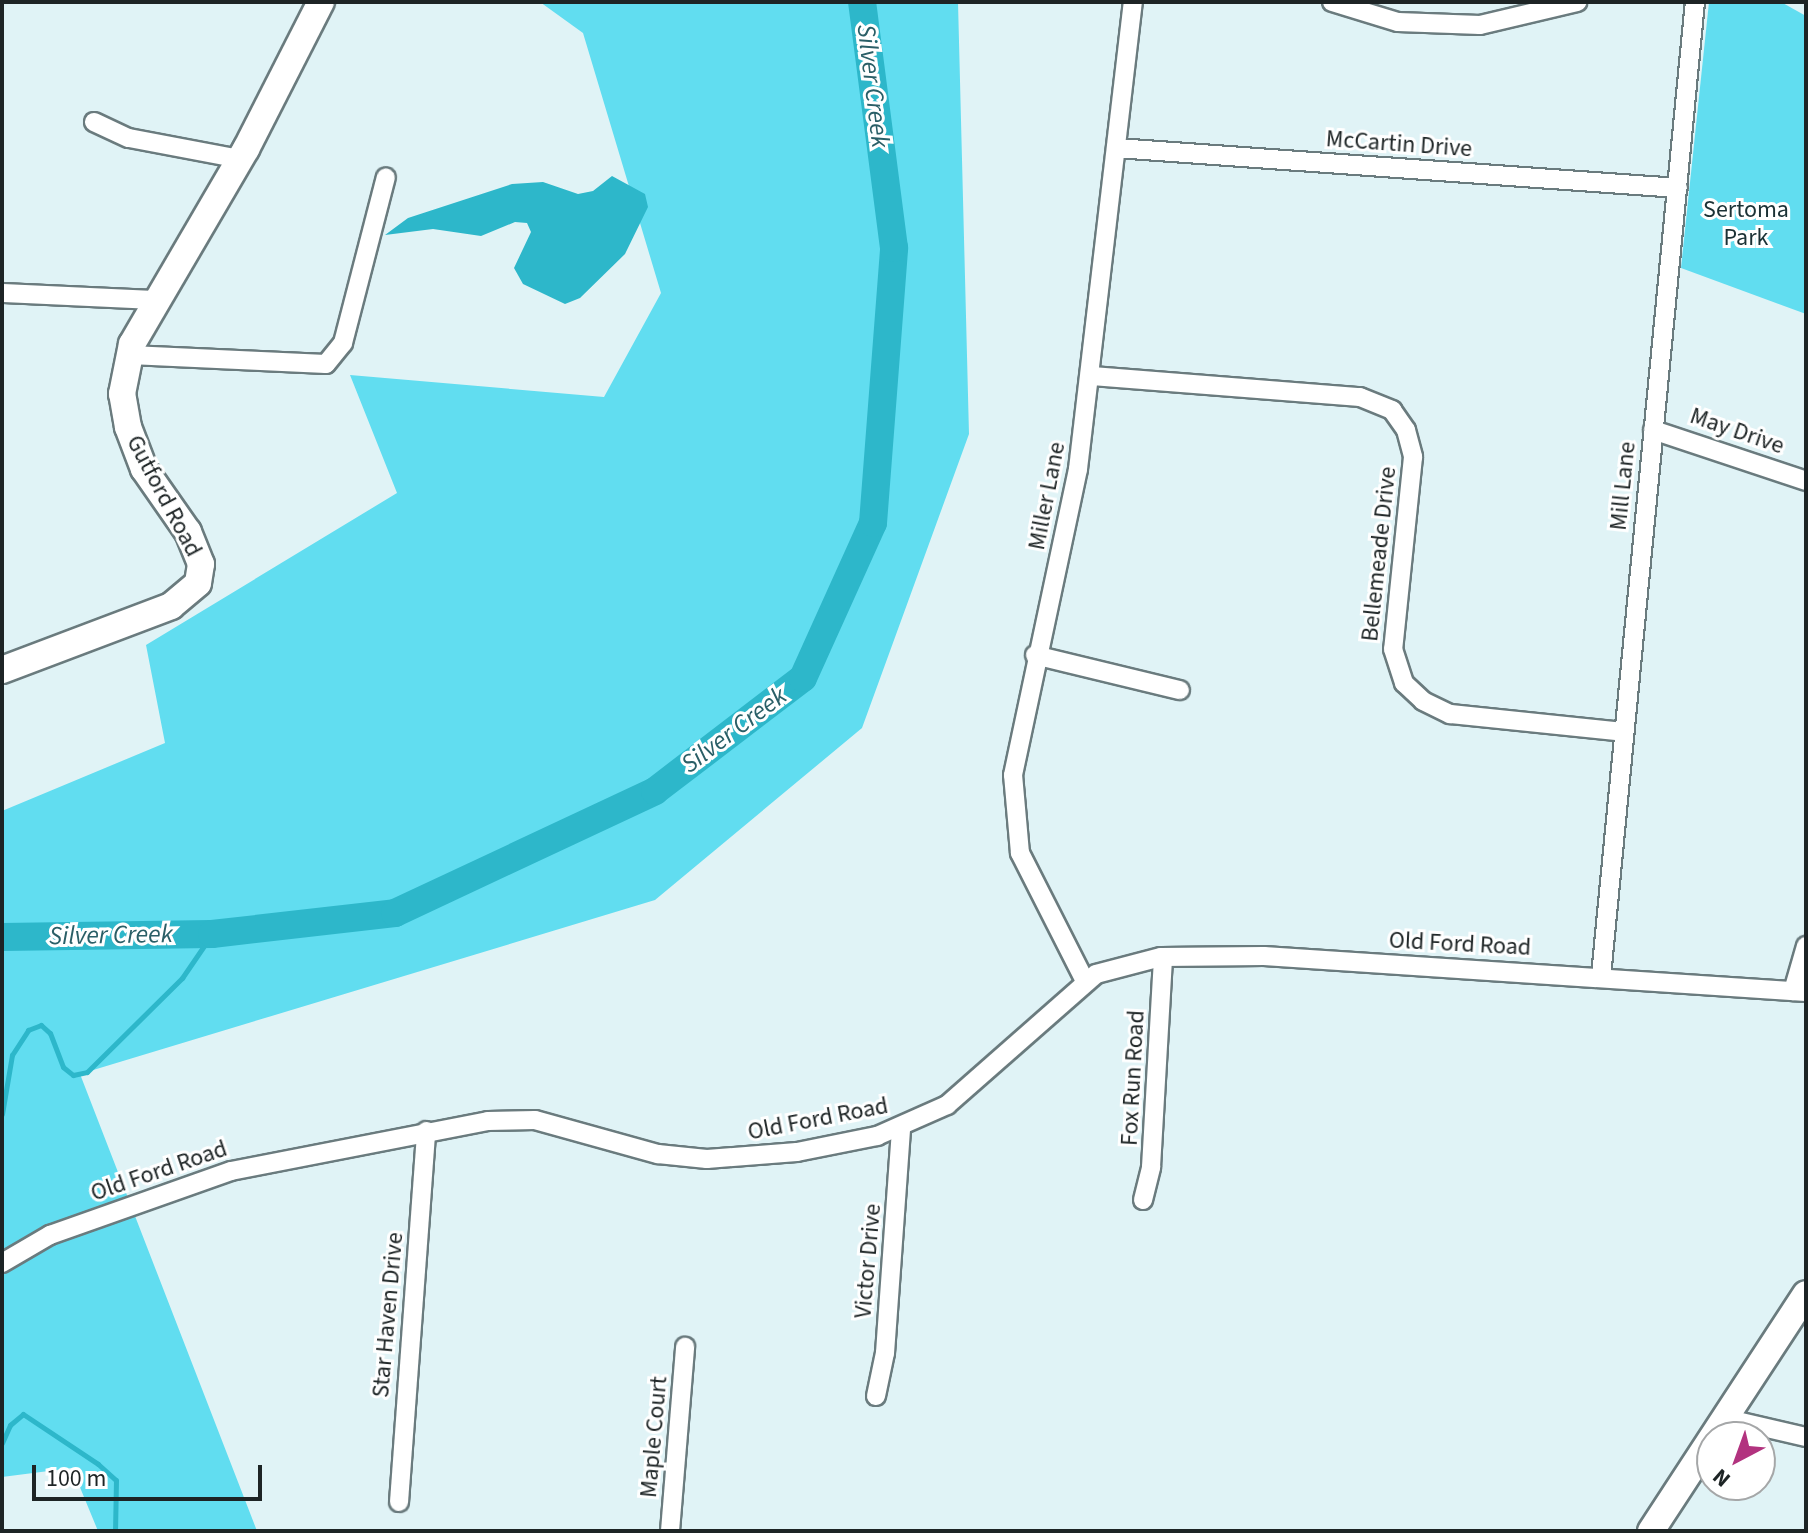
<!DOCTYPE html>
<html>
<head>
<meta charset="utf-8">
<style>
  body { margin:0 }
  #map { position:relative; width:1808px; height:1533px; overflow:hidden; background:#e0f3f6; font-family:"Source Sans 3",sans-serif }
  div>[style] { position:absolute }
  .green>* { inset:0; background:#61ddf0 }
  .water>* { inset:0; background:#2db7ca }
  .stream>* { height:5px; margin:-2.5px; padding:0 2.5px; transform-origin:2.5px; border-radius:2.5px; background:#2db7ca }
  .river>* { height:28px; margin:-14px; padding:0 14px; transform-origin:14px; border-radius:14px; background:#2db7ca }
  .roads { filter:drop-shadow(2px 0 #6a7b7e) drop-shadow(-2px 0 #6a7b7e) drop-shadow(0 2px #6a7b7e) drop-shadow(0 -2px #6a7b7e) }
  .street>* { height:18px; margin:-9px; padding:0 9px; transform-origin:9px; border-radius:9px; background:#fff }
  .secondary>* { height:26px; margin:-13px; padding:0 13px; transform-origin:13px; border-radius:13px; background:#fff }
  span { translate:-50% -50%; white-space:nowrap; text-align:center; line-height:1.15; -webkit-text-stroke:6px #fff; paint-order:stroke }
  .street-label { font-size:24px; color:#1d2425 }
  .park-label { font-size:24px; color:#1b3135 }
  .water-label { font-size:26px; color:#2a5f67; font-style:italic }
  .frame { position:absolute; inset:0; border:4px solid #1d2425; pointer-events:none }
  .north { position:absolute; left:1696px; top:1421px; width:80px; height:80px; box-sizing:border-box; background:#fff; border:2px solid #a5a7a8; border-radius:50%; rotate:221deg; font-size:22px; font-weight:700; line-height:32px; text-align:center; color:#1d2425 }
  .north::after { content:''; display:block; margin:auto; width:28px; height:36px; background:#b2337f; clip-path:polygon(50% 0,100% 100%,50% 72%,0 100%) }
  .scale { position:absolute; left:32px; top:1465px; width:230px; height:36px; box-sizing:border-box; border:4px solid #1d2425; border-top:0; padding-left:10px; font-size:24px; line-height:28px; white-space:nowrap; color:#1d2425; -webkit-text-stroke:6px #fff; paint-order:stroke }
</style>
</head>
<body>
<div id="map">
  <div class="green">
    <div style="clip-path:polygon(540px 2px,958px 2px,969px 434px,862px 728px,655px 900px,80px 1074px,257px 1531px,98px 1531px,72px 1468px,2px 1477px,2px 811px,165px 743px,146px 645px,397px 493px,350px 375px,604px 397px,661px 293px,583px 33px)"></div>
    <div style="clip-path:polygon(1709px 2px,1781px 2px,1806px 16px,1806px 314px,1681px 268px)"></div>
  </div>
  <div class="water">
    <div style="clip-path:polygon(612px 176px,645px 194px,648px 207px,625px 254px,580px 298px,565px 304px,523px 284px,514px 268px,531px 232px,527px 223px,515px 222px,481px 236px,433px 229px,385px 235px,408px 218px,512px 184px,543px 182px,578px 194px,593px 191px)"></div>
  </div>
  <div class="stream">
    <div style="left:2px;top:1114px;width:60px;rotate:-80.4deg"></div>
    <div style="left:12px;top:1055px;width:30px;rotate:-57deg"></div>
    <div style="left:28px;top:1030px;width:14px;rotate:-21deg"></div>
    <div style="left:41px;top:1025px;width:12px;rotate:42deg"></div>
    <div style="left:50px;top:1033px;width:36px;rotate:69deg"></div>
    <div style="left:63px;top:1067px;width:13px;rotate:39deg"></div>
    <div style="left:73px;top:1075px;width:14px;rotate:-12deg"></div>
    <div style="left:87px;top:1072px;width:134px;rotate:-44.7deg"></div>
    <div style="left:182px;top:978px;width:53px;rotate:-55.7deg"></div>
    <div style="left:2px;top:1443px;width:20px;rotate:-66deg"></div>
    <div style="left:10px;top:1425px;width:17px;rotate:-40deg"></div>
    <div style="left:23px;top:1414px;width:90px;rotate:33.7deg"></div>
    <div style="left:98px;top:1464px;width:24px;rotate:42deg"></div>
    <div style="left:116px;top:1480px;width:51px;rotate:91.1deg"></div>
  </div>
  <div class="river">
    <div style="left:2px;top:937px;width:210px;rotate:-0.8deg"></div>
    <div style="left:212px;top:934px;width:184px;rotate:-6.5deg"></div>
    <div style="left:395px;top:913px;width:287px;rotate:-25.1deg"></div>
    <div style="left:655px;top:791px;width:186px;rotate:-37.4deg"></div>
    <div style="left:803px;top:678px;width:170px;rotate:-65.7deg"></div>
    <div style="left:873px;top:523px;width:276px;rotate:-85.6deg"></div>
    <div style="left:894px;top:248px;width:248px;rotate:-97.4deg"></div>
  </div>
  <div class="roads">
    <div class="street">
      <div style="left:1332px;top:2px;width:69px;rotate:16.9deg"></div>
      <div style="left:1398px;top:22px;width:82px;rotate:2.1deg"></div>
      <div style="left:1480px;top:25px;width:100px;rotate:-13.3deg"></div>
      <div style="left:94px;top:122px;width:38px;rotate:25deg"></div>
      <div style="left:129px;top:138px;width:113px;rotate:10.7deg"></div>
      <div style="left:1116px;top:148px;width:563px;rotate:4.07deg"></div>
      <div style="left:2px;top:293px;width:154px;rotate:2.6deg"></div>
      <div style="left:130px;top:355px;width:196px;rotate:2.6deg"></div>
      <div style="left:326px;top:364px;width:27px;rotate:-51deg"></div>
      <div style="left:343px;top:343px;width:171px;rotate:-75.5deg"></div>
      <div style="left:1092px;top:376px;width:269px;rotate:4.5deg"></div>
      <div style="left:1360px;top:397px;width:35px;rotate:22deg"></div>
      <div style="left:1392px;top:410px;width:24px;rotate:55deg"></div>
      <div style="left:1406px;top:430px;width:28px;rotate:75deg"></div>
      <div style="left:1413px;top:457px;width:193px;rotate:95.9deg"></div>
      <div style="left:1393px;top:649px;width:36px;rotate:72deg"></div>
      <div style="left:1404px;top:683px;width:26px;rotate:43deg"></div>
      <div style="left:1423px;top:701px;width:30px;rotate:26deg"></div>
      <div style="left:1450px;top:714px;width:175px;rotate:5.9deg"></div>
      <div style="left:1653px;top:430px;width:161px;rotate:18.4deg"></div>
      <div style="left:1035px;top:655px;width:149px;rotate:13.6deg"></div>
      <div style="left:1601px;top:976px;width:979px;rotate:-84.49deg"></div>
      <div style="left:1085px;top:981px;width:144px;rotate:-116.9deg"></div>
      <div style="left:1020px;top:853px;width:78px;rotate:-95.1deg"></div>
      <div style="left:1013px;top:775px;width:313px;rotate:-78deg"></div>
      <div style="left:1078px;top:469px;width:470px;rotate:-83.3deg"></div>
      <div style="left:1793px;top:991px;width:47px;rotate:-73.9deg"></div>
      <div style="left:1143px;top:1200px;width:34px;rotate:-76deg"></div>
      <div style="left:1151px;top:1167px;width:209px;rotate:-86.7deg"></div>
      <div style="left:2px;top:1263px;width:56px;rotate:-30.3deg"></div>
      <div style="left:50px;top:1235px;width:192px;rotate:-19.5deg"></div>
      <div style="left:231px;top:1171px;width:262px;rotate:-11deg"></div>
      <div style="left:488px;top:1121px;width:47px;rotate:-1.2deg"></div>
      <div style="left:535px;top:1120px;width:128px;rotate:15.5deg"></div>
      <div style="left:658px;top:1154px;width:49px;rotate:5.8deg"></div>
      <div style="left:707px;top:1159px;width:90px;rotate:-4.4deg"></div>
      <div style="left:797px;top:1152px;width:82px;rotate:-11.3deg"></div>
      <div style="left:877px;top:1136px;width:77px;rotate:-23.9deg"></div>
      <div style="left:947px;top:1105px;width:198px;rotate:-41.3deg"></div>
      <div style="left:1096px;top:974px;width:67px;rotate:-14.7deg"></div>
      <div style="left:1161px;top:957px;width:103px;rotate:-0.6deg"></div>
      <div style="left:1264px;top:956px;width:543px;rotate:3.8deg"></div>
      <div style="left:876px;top:1396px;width:44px;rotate:-78.2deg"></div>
      <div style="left:885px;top:1353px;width:226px;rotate:-85.9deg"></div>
      <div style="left:1724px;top:1418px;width:84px;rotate:13deg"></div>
      <div style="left:399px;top:1502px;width:372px;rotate:-85.8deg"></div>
      <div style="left:670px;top:1531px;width:185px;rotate:-85.3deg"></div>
    </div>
    <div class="secondary">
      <div style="left:2px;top:670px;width:181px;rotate:-20.7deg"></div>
      <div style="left:171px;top:606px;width:35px;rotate:-40deg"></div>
      <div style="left:198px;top:583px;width:19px;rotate:-81deg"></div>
      <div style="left:201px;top:564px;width:35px;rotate:-112deg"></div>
      <div style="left:188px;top:532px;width:77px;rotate:-124.9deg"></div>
      <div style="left:144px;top:469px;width:45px;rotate:-110.9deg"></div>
      <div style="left:128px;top:427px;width:34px;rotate:-100deg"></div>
      <div style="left:122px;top:394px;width:51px;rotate:-78.7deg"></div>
      <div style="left:132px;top:344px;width:226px;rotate:-59.7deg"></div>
      <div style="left:246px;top:149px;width:165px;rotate:-63deg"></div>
      <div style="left:1651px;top:1531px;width:283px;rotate:-56.8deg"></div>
    </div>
  </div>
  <div class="street-label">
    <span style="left:1399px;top:144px;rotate:4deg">McCartin Drive</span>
    <span style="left:1737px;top:431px;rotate:19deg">May Drive</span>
    <span style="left:1623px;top:486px;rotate:-84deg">Mill Lane</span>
    <span style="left:164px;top:496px;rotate:62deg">Gutford Road</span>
    <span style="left:1047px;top:496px;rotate:-79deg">Miller Lane</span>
    <span style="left:1379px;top:554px;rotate:-84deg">Bellemeade Drive</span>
    <span style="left:1460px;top:944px;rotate:3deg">Old Ford Road</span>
    <span style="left:1133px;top:1078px;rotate:-87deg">Fox Run Road</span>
    <span style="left:818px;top:1119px;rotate:-11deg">Old Ford Road</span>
    <span style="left:159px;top:1171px;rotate:-19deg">Old Ford Road</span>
    <span style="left:868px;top:1261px;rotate:-85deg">Victor Drive</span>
    <span style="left:388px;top:1315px;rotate:-85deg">Star Haven Drive</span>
    <span style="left:654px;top:1437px;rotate:-85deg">Maple Court</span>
  </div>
  <div class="park-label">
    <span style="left:1746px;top:224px">Sertoma<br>Park</span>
  </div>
  <div class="water-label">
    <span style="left:873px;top:86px;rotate:83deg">Silver Creek</span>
    <span style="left:734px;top:730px;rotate:-37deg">Silver Creek</span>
    <span style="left:111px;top:935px;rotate:-1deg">Silver Creek</span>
  </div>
  <div class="frame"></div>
  <div class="north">N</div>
  <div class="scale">100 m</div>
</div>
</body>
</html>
